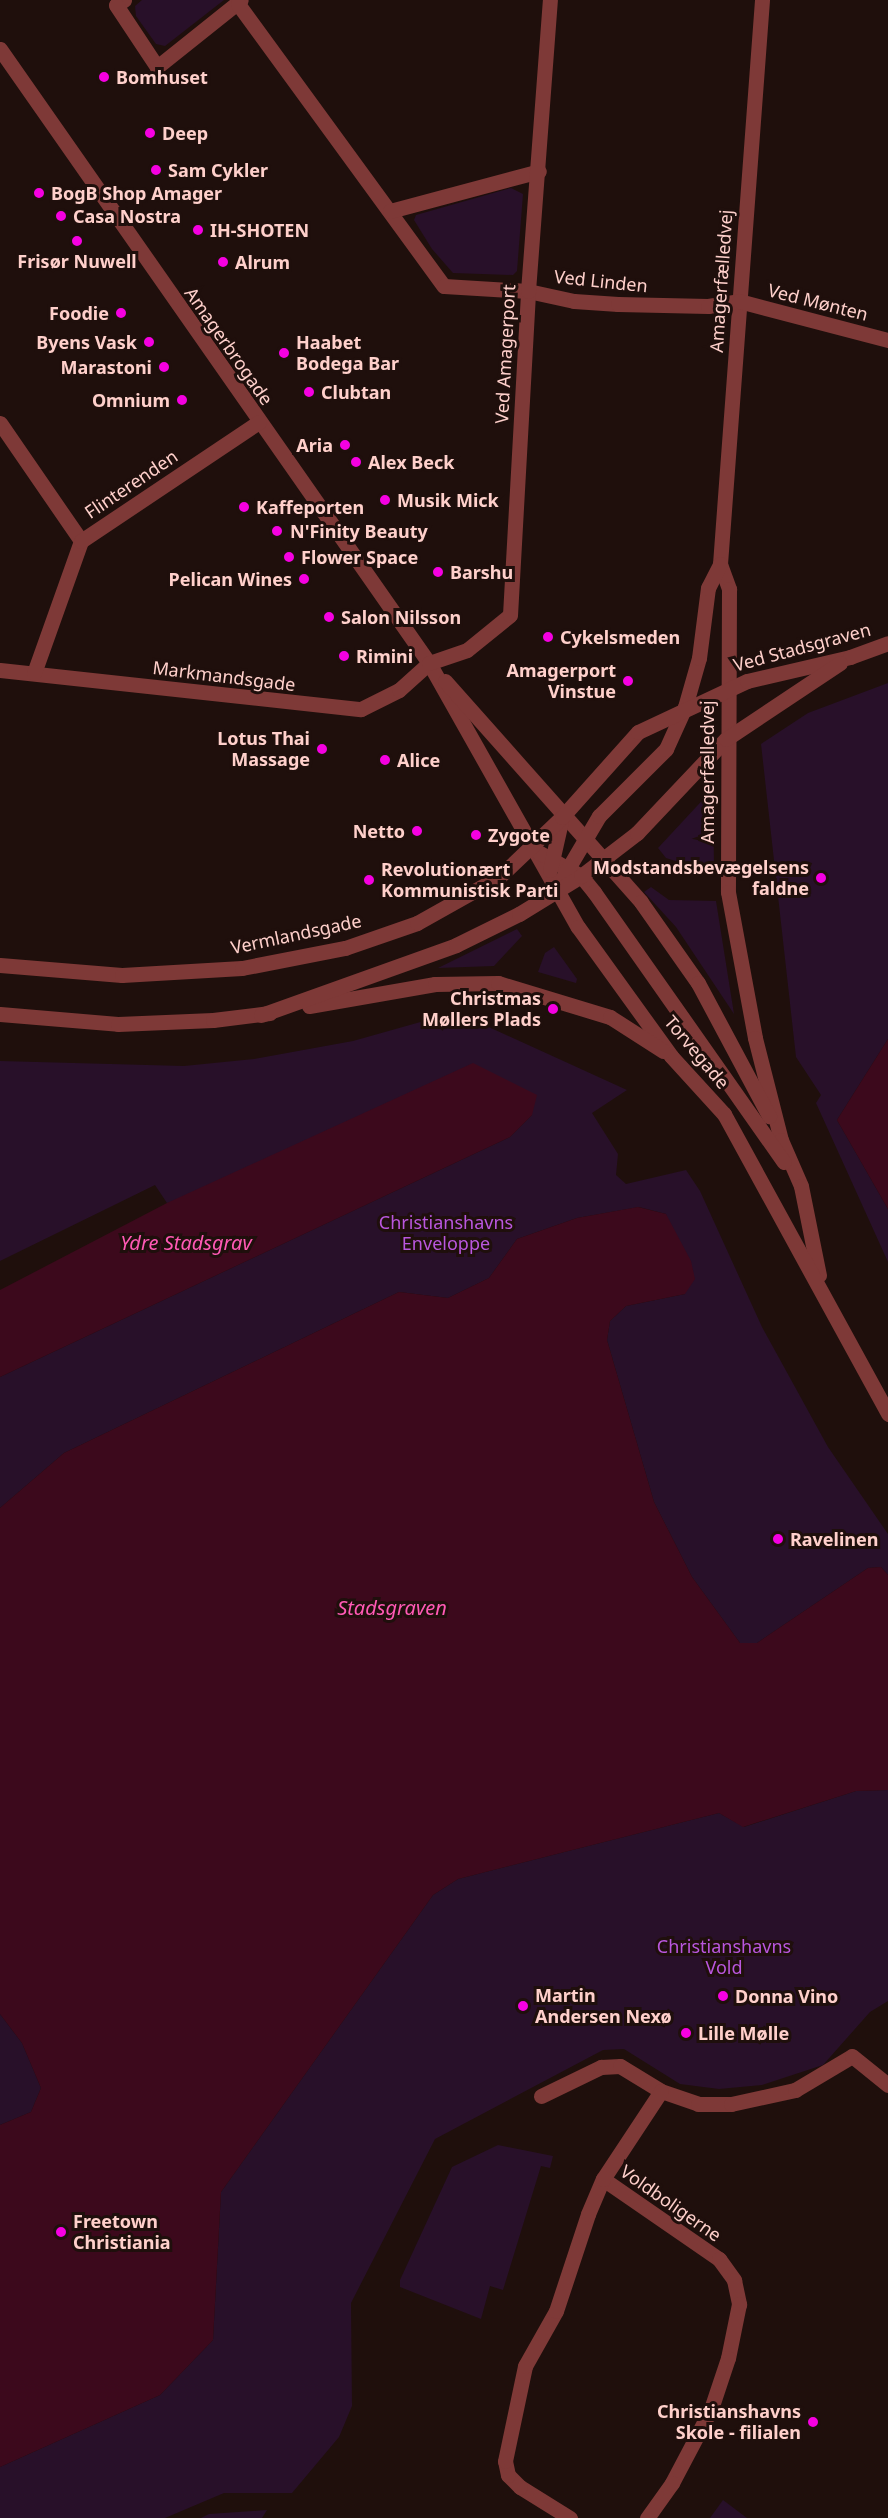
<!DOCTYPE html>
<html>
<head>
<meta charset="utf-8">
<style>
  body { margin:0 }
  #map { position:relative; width:888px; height:2518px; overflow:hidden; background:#1f0f0c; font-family:"Noto Sans",sans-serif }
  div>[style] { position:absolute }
  .green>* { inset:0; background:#281029 }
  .water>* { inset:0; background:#3c091c }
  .minor>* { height:15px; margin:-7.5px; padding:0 7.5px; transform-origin:7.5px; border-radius:7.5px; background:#7e3937 }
  .dots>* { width:16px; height:16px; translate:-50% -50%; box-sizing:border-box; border:3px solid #1f0f0c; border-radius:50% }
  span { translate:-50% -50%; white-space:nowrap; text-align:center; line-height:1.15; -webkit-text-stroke:6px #1f0f0c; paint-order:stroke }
  .poi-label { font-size:18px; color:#ffd0cb; font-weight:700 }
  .left { translate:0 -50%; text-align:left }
  .right { translate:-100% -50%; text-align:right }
  .street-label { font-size:18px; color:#ffd0cb }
  .park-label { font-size:18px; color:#ba57de }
  .water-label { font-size:20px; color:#ff59b5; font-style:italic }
</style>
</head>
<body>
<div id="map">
  <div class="green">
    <div style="clip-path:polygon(142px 0,224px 0,165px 46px,156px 44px,136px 16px,135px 6px)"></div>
    <div style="clip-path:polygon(511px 188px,523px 194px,517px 271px,513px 275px,453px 273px,432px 249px,414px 220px,416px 215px)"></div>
    <div style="clip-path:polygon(888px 683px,888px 1039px,837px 1120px,888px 1209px,888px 1262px,816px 1103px,821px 1095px,796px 1057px,761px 744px,808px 713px)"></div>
    <div style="clip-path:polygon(710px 792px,713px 795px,714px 866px,691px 866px,666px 858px,658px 848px)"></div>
    <div style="clip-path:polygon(651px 887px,669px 900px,716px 901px,734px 1014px,676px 927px,644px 892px)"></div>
    <div style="clip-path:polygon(517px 929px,522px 936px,494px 966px,438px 968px)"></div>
    <div style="clip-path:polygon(554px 947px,577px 979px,576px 983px,538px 972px,545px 953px)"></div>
    <div style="clip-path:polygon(456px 1012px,627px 1090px,592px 1113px,618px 1154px,616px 1175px,626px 1184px,686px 1170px,700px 1191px,762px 1327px,828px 1447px,888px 1534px,888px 1575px,881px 1567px,868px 1568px,757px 1643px,740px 1643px,692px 1577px,654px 1502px,607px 1340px,610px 1321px,626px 1306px,685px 1294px,666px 1214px,639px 1207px,577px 1218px,517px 1239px,489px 1278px,448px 1298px,399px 1292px,64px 1453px,0 1508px,0 1377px,510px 1137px,532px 1115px,167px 1203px,155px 1185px,0 1261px,0 1061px,184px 1066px,254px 1059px,353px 1041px)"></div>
    <div style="clip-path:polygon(888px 1790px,888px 2001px,870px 2012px,823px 2065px,762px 2085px,719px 2089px,680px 2084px,624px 2049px,603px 2050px,435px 2139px,351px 2303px,352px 2406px,339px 2437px,292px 2493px,224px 2493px,165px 2518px,0 2518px,0 2467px,160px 2395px,213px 2340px,221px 2192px,433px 1895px,458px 1879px,719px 1813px,744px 1827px,856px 1791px)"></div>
    <div style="clip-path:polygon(0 2014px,22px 2043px,41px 2088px,31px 2112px,0 2125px)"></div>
    <div style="clip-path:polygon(498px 2145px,553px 2156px,550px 2168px,541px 2166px,503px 2290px,490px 2286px,481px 2319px,400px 2287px,400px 2280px,452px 2167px)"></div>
    <div style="clip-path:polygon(723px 2500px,747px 2518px,710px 2518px)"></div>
    <div style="clip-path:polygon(267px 2510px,262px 2518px,201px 2518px,209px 2514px)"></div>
  </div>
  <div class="water">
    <div style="clip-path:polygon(888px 1039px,888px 1209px,837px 1120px)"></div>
    <div style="clip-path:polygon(473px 1063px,537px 1095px,532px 1115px,510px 1137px,0 1377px,0 1290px,167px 1203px)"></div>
    <div style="clip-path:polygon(638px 1207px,666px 1214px,691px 1261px,695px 1279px,685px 1294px,626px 1306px,610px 1321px,607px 1340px,654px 1502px,692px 1577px,740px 1643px,757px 1643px,868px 1568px,881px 1567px,888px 1575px,888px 1790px,856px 1791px,743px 1827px,719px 1813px,458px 1879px,433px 1895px,221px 2192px,213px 2340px,160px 2395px,0 2467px,0 2125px,31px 2112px,41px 2088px,22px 2043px,0 2014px,0 1508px,64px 1453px,399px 1292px,448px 1298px,489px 1278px,517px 1239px,577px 1218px)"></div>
  </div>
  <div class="minor">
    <div style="left:124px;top:0;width:9px;rotate:148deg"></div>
    <div style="left:116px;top:5px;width:74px;rotate:56.5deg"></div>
    <div style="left:157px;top:67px;width:107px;rotate:-38.6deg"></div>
    <div style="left:762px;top:0;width:566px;rotate:94.26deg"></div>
    <div style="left:720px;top:564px;width:27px;rotate:70deg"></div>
    <div style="left:729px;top:589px;width:303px;rotate:90.2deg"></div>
    <div style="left:728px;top:892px;width:148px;rotate:79.5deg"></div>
    <div style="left:755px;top:1038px;width:105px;rotate:75.7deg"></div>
    <div style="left:781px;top:1140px;width:50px;rotate:66.5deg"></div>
    <div style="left:801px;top:1186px;width:91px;rotate:78.6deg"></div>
    <div style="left:238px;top:4px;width:349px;rotate:53.9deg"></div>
    <div style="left:444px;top:286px;width:84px;rotate:3.4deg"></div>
    <div style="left:528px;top:291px;width:47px;rotate:12.3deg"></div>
    <div style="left:574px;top:301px;width:44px;rotate:3.9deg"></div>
    <div style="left:618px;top:304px;width:90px;rotate:1.3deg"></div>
    <div style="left:708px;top:306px;width:31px;rotate:-9deg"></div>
    <div style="left:739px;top:301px;width:154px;rotate:14.7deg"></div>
    <div style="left:0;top:49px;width:749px;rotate:55.06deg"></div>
    <div style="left:429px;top:663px;width:303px;rotate:60.6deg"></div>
    <div style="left:578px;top:927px;width:159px;rotate:54.2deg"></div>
    <div style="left:671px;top:1056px;width:79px;rotate:47.6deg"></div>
    <div style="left:724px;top:1114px;width:342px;rotate:61.3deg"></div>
    <div style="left:390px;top:211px;width:154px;rotate:-15deg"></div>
    <div style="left:0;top:423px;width:143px;rotate:55.5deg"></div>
    <div style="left:0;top:670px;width:363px;rotate:6.2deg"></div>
    <div style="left:361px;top:709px;width:42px;rotate:-26.6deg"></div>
    <div style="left:399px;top:690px;width:40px;rotate:-42deg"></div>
    <div style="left:429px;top:663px;width:40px;rotate:-18.9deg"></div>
    <div style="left:467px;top:650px;width:55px;rotate:-39.1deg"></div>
    <div style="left:510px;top:615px;width:324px;rotate:-86.8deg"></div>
    <div style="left:528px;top:291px;width:292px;rotate:-85.7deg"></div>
    <div style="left:34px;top:673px;width:140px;rotate:-70.4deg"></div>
    <div style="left:81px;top:541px;width:214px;rotate:-33.8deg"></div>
    <div style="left:445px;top:681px;width:295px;rotate:48.4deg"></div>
    <div style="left:641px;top:902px;width:99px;rotate:54.9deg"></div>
    <div style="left:698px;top:983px;width:151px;rotate:61.9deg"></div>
    <div style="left:531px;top:848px;width:57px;rotate:29.2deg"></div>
    <div style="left:581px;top:876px;width:21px;rotate:51deg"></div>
    <div style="left:594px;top:892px;width:330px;rotate:54.9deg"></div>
    <div style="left:550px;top:870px;width:54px;rotate:-77.2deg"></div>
    <div style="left:563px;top:877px;width:71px;rotate:-59.5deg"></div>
    <div style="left:599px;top:816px;width:95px;rotate:-45deg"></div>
    <div style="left:666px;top:749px;width:46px;rotate:-65.7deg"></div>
    <div style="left:685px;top:707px;width:51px;rotate:-74.1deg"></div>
    <div style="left:699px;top:658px;width:71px;rotate:-82.7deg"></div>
    <div style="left:708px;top:588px;width:27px;rotate:-63deg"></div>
    <div style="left:0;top:965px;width:122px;rotate:4.7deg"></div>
    <div style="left:122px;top:975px;width:120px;rotate:-3.3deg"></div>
    <div style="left:242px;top:968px;width:105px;rotate:-11deg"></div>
    <div style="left:345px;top:948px;width:76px;rotate:-19.1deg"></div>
    <div style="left:417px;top:923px;width:94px;rotate:-29.3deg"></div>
    <div style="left:499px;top:877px;width:87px;rotate:-43.6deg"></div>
    <div style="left:562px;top:817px;width:114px;rotate:-48.2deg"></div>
    <div style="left:638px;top:732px;width:120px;rotate:-25.1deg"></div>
    <div style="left:747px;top:681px;width:106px;rotate:-13.1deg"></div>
    <div style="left:850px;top:657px;width:40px;rotate:-20.2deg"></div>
    <div style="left:309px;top:1006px;width:128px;rotate:-9.9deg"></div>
    <div style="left:435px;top:984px;width:63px;rotate:-0.9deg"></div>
    <div style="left:498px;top:983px;width:117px;rotate:16.9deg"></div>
    <div style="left:610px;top:1017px;width:63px;rotate:32.7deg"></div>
    <div style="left:0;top:1014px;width:118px;rotate:4.8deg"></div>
    <div style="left:118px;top:1024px;width:95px;rotate:-2.4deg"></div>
    <div style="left:213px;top:1020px;width:57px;rotate:-7deg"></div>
    <div style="left:261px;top:1015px;width:207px;rotate:-19.7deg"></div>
    <div style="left:456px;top:945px;width:70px;rotate:-26.2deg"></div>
    <div style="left:519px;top:914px;width:73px;rotate:-31.5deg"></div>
    <div style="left:581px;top:876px;width:71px;rotate:-37.5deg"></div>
    <div style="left:637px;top:833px;width:129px;rotate:-46.6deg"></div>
    <div style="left:726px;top:739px;width:137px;rotate:-33.7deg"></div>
    <div style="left:541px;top:2096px;width:67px;rotate:-25.8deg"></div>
    <div style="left:601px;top:2067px;width:19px;rotate:-3deg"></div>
    <div style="left:620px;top:2066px;width:48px;rotate:31.4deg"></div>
    <div style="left:661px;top:2091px;width:39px;rotate:19deg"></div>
    <div style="left:698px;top:2104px;width:33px"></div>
    <div style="left:731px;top:2104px;width:66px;rotate:-12.3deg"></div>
    <div style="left:795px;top:2090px;width:66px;rotate:-30.8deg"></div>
    <div style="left:852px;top:2056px;width:46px;rotate:38.9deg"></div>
    <div style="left:603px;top:2179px;width:141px;rotate:34.6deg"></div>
    <div style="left:719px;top:2259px;width:26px;rotate:54deg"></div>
    <div style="left:734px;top:2280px;width:25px;rotate:78deg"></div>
    <div style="left:739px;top:2304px;width:55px;rotate:101.5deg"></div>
    <div style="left:728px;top:2358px;width:54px;rotate:108.4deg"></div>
    <div style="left:711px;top:2409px;width:84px;rotate:117.8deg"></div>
    <div style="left:672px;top:2483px;width:43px;rotate:125.5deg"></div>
    <div style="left:570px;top:2518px;width:59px;rotate:-148.2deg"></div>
    <div style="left:520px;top:2487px;width:17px;rotate:-135deg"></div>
    <div style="left:508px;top:2475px;width:14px;rotate:-102deg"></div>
    <div style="left:505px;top:2461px;width:97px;rotate:-78.1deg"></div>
    <div style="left:525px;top:2366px;width:63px;rotate:-60.6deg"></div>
    <div style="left:556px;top:2311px;width:102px;rotate:-71.7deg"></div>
    <div style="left:588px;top:2214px;width:38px;rotate:-67deg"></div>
    <div style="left:603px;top:2179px;width:105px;rotate:-56.6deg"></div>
  </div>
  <div class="dots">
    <div style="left:104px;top:77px;background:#f500e1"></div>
    <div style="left:150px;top:133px;background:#f500e1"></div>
    <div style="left:156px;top:170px;background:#f500e1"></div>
    <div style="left:39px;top:193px;background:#f500e1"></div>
    <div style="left:61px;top:216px;background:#f500e1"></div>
    <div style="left:198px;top:230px;background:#f500e1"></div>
    <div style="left:77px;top:241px;background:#f500e1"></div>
    <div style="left:223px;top:262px;background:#f500e1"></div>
    <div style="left:121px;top:313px;background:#f500e1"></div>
    <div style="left:149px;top:342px;background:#f500e1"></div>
    <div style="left:284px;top:353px;background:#f500e1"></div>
    <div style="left:164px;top:367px;background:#f500e1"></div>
    <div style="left:309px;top:392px;background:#f500e1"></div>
    <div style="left:182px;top:400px;background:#f500e1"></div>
    <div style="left:345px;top:445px;background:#f500e1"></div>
    <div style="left:356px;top:462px;background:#f500e1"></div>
    <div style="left:385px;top:500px;background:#f500e1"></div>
    <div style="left:244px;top:507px;background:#f500e1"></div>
    <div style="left:277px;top:531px;background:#f500e1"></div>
    <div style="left:289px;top:557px;background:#f500e1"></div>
    <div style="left:438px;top:572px;background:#f500e1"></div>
    <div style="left:304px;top:579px;background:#f500e1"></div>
    <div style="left:329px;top:617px;background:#f500e1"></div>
    <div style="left:548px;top:637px;background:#f500e1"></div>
    <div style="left:344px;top:656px;background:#f500e1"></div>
    <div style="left:628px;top:681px;background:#f500e1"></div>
    <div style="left:322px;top:749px;background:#f500e1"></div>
    <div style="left:385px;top:760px;background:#f500e1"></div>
    <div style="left:417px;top:831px;background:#f500e1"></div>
    <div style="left:476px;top:835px;background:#f500e1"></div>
    <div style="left:821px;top:878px;background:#f500e1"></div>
    <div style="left:369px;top:880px;background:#f500e1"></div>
    <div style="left:553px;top:1009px;background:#f500e1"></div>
    <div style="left:778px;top:1539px;background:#f500e1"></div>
    <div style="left:723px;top:1996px;background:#f500e1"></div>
    <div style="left:523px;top:2006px;background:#f500e1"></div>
    <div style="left:686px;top:2033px;background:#f500e1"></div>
    <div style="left:61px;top:2232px;background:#f500e1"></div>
    <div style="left:813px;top:2422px;background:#f500e1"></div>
  </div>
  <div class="poi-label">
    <span class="left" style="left:116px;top:77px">Bomhuset</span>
    <span class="left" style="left:162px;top:133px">Deep</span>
    <span class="left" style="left:168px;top:170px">Sam Cykler</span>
    <span class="left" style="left:51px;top:193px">BogB Shop Amager</span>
    <span class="left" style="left:73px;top:216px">Casa Nostra</span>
    <span class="left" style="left:210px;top:230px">IH-SHOTEN</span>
    <span style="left:77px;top:261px">Frisør Nuwell</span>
    <span class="left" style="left:235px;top:262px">Alrum</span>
    <span class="right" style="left:109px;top:313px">Foodie</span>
    <span class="right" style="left:137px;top:342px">Byens Vask</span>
    <span class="left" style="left:296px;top:353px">Haabet<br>Bodega Bar</span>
    <span class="right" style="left:152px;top:367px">Marastoni</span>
    <span class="left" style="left:321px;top:392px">Clubtan</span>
    <span class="right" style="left:170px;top:400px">Omnium</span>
    <span class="right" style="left:333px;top:445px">Aria</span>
    <span class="left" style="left:368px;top:462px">Alex Beck</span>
    <span class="left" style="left:397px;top:500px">Musik Mick</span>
    <span class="left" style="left:256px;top:507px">Kaffeporten</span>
    <span class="left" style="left:290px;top:531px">N'Finity Beauty</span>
    <span class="left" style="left:301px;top:557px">Flower Space</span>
    <span class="left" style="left:450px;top:572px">Barshu</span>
    <span class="right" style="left:292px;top:579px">Pelican Wines</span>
    <span class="left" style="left:341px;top:617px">Salon Nilsson</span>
    <span class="left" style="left:560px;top:637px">Cykelsmeden</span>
    <span class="left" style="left:356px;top:656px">Rimini</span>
    <span class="right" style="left:616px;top:681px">Amagerport<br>Vinstue</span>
    <span class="right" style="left:310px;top:749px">Lotus Thai<br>Massage</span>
    <span class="left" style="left:397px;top:760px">Alice</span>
    <span class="right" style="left:405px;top:831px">Netto</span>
    <span class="left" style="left:488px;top:835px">Zygote</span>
    <span class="right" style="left:809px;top:878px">Modstandsbevægelsens<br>faldne</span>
    <span class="left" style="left:381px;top:880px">Revolutionært<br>Kommunistisk Parti</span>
    <span class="right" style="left:541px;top:1009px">Christmas<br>Møllers Plads</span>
    <span class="left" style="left:790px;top:1539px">Ravelinen</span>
    <span class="left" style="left:535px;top:2006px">Martin<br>Andersen Nexø</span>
    <span class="left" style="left:735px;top:1996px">Donna Vino</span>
    <span class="left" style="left:698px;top:2033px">Lille Mølle</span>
    <span class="left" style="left:73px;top:2232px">Freetown<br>Christiania</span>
    <span class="right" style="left:801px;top:2422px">Christianshavns<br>Skole - filialen</span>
  </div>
  <div class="street-label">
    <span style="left:601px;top:281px;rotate:6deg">Ved Linden</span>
    <span style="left:721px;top:281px;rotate:-86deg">Amagerfælledvej</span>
    <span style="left:818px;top:302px;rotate:14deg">Ved Mønten</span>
    <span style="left:229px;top:346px;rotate:55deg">Amagerbrogade</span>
    <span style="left:505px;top:354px;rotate:-87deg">Ved Amagerport</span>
    <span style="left:131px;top:484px;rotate:-34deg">Flinterenden</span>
    <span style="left:802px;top:647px;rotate:-15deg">Ved Stadsgraven</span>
    <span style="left:224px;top:676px;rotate:7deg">Markmandsgade</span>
    <span style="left:707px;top:772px;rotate:-90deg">Amagerfælledvej</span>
    <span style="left:296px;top:934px;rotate:-12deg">Vermlandsgade</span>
    <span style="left:697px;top:1052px;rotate:50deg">Torvegade</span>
    <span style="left:671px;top:2203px;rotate:35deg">Voldboligerne</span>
  </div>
  <div class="park-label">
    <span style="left:446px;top:1233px">Christianshavns<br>Enveloppe</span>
    <span style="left:724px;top:1957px">Christianshavns<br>Vold</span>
  </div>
  <div class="water-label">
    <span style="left:186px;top:1242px">Ydre Stadsgrav</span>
    <span style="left:392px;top:1607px">Stadsgraven</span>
  </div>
</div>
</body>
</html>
